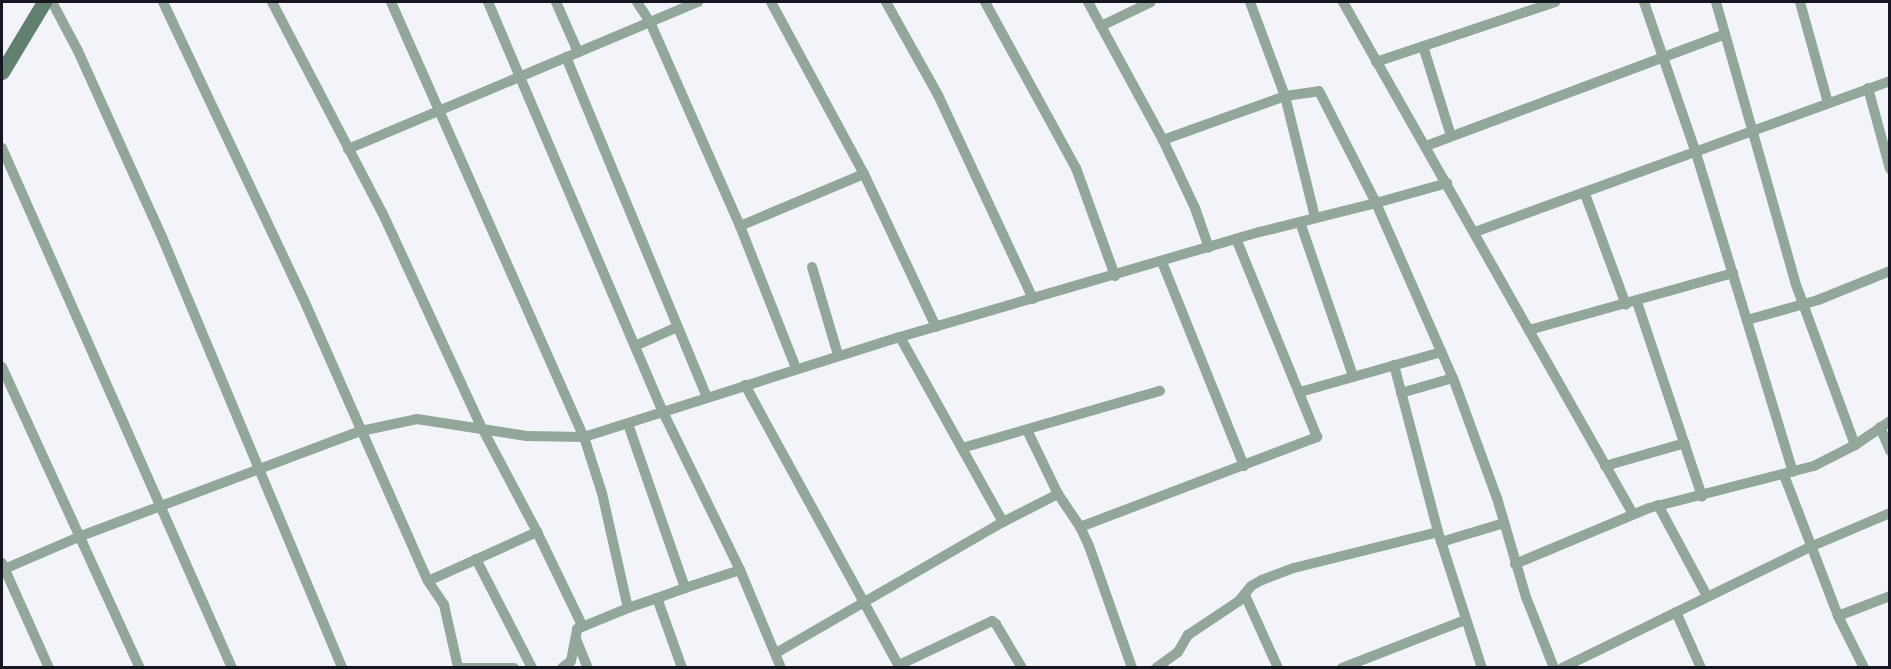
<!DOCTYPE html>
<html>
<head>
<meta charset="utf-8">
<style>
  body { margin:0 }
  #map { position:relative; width:1891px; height:669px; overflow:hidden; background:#f3f3fa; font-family:Mulish,sans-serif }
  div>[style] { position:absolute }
  .street>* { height:10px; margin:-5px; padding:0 5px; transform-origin:5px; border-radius:5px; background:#92a69a }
  .secondary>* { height:15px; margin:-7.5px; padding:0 7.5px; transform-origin:7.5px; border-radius:7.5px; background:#62806f }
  span { translate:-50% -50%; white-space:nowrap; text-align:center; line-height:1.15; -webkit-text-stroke:6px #fff; paint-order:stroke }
  .frame { position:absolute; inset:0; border:3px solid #161622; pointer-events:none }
</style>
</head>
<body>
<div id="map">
  <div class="street">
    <div style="left:52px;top:2px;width:55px;rotate:62deg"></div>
    <div style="left:78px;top:51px;width:204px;rotate:65.7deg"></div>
    <div style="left:162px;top:237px;width:467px;rotate:67.3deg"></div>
    <div style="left:163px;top:2px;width:327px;rotate:64.7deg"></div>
    <div style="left:303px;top:298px;width:309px;rotate:66.2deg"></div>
    <div style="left:428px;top:581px;width:29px;rotate:56deg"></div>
    <div style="left:444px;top:605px;width:64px;rotate:77.3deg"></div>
    <div style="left:272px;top:2px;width:237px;rotate:62.4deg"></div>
    <div style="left:382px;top:212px;width:238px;rotate:65.2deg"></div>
    <div style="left:482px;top:428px;width:118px;rotate:62.1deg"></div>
    <div style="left:537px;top:532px;width:103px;rotate:64.2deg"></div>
    <div style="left:391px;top:2px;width:476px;rotate:66.1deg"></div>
    <div style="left:584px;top:437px;width:59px;rotate:72.2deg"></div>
    <div style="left:602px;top:493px;width:118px;rotate:77.3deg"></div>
    <div style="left:628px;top:608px;width:31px;rotate:-19deg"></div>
    <div style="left:488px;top:2px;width:446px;rotate:66.9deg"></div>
    <div style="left:663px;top:412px;width:176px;rotate:64deg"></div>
    <div style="left:740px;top:570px;width:106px;rotate:67.3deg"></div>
    <div style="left:556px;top:2px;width:55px;rotate:66.3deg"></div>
    <div style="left:637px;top:2px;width:24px;rotate:57deg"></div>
    <div style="left:650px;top:22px;width:223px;rotate:66.2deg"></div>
    <div style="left:740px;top:226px;width:153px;rotate:68.5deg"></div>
    <div style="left:771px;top:2px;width:196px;rotate:61.6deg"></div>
    <div style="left:864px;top:174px;width:169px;rotate:64.8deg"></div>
    <div style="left:886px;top:2px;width:107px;rotate:60.8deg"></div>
    <div style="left:938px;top:95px;width:225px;rotate:65deg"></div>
    <div style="left:985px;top:2px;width:189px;rotate:61.3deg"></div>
    <div style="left:1076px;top:168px;width:115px;rotate:70.1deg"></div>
    <div style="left:1088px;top:2px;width:157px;rotate:61.5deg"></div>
    <div style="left:1163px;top:140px;width:75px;rotate:64.8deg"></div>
    <div style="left:1195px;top:208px;width:42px;rotate:70.7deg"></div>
    <div style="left:1250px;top:2px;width:100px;rotate:69.6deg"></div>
    <div style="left:1285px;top:96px;width:125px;rotate:76.1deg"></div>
    <div style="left:1343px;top:2px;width:588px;rotate:60.47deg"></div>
    <div style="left:1644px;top:2px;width:160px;rotate:71deg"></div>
    <div style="left:1696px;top:153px;width:333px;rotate:73.1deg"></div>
    <div style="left:1716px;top:2px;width:291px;rotate:74.2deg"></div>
    <div style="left:1795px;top:282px;width:174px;rotate:69.8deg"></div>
    <div style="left:1800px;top:2px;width:105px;rotate:74.5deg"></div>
    <div style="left:1101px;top:26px;width:55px;rotate:-25.6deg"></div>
    <div style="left:1423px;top:46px;width:94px;rotate:72.7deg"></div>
    <div style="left:566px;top:57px;width:369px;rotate:67.5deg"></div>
    <div style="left:1376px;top:62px;width:189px;rotate:-18.5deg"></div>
    <div style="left:1868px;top:88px;width:84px;rotate:74.8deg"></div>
    <div style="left:1163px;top:140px;width:130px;rotate:-19.8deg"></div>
    <div style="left:1285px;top:96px;width:34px;rotate:-8deg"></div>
    <div style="left:1319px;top:91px;width:126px;rotate:63deg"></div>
    <div style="left:1376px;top:203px;width:74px;rotate:-15.7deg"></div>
    <div style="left:1426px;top:146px;width:319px;rotate:-20.5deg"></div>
    <div style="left:2px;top:148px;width:569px;rotate:66.14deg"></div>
    <div style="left:348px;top:149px;width:380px;rotate:-22.8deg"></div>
    <div style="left:1585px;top:194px;width:118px;rotate:69.7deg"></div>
    <div style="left:1300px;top:222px;width:163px;rotate:71deg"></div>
    <div style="left:740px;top:226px;width:134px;rotate:-22.8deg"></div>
    <div style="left:1475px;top:232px;width:442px;rotate:-20deg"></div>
    <div style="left:1162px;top:262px;width:220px;rotate:68.1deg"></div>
    <div style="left:812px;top:267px;width:92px;rotate:73.5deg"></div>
    <div style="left:1637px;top:302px;width:205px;rotate:71.5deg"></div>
    <div style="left:1747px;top:320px;width:74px;rotate:-15.7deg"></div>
    <div style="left:1818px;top:300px;width:78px;rotate:-21.9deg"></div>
    <div style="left:1529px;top:330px;width:212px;rotate:-15.6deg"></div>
    <div style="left:900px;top:337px;width:212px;rotate:60.9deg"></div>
    <div style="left:635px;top:346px;width:46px;rotate:-24.3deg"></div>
    <div style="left:1394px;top:365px;width:173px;rotate:75.2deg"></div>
    <div style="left:1438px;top:532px;width:143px;rotate:72.1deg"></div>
    <div style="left:2px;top:367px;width:331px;rotate:65.4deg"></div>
    <div style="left:745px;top:385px;width:323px;rotate:61.3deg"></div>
    <div style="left:1300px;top:392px;width:147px;rotate:-15.8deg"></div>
    <div style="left:1401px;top:393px;width:54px;rotate:-16.1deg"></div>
    <div style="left:628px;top:424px;width:174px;rotate:70.8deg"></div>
    <div style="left:685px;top:588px;width:30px;rotate:160deg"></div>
    <div style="left:657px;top:598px;width:74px;rotate:70.3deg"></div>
    <div style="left:1880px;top:427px;width:26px;rotate:67deg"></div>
    <div style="left:1027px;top:430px;width:71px;rotate:64.2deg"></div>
    <div style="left:962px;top:448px;width:206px;rotate:-16.1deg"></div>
    <div style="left:1605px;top:466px;width:83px;rotate:-16deg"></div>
    <div style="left:1784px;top:475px;width:151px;rotate:69deg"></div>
    <div style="left:1838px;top:616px;width:58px;rotate:63.4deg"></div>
    <div style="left:1658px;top:505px;width:103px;rotate:61.7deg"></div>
    <div style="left:1441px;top:542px;width:66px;rotate:-16.8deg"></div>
    <div style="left:476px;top:559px;width:123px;rotate:62.8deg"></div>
    <div style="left:2px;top:563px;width:115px;rotate:65.9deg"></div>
    <div style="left:1515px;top:564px;width:145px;rotate:-22.7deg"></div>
    <div style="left:1649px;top:508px;width:170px;rotate:-14.3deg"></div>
    <div style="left:1814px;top:466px;width:46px;rotate:-27.1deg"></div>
    <div style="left:1855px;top:445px;width:42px;rotate:-34.4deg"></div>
    <div style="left:2px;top:570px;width:86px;rotate:-23.3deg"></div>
    <div style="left:81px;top:536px;width:299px;rotate:-20.6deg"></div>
    <div style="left:361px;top:431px;width:57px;rotate:-12.1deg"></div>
    <div style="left:417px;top:419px;width:111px;rotate:8.8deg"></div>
    <div style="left:527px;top:436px;width:57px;rotate:1deg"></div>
    <div style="left:584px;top:437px;width:331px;rotate:-17.6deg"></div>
    <div style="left:900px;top:337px;width:375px;rotate:-16.3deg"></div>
    <div style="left:1260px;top:232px;width:120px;rotate:-14deg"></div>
    <div style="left:1376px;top:203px;width:191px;rotate:66.3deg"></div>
    <div style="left:1453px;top:378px;width:128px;rotate:69.9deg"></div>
    <div style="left:1497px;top:498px;width:103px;rotate:73.7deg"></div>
    <div style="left:1526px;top:597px;width:76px;rotate:68.5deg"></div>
    <div style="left:428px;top:581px;width:120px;rotate:-24.2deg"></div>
    <div style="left:685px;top:588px;width:58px;rotate:-18.1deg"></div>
    <div style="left:1245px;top:595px;width:80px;rotate:65.7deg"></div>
    <div style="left:1676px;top:612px;width:61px;rotate:65.9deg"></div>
    <div style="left:1838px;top:616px;width:56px;rotate:-21deg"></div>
    <div style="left:576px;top:639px;width:31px;rotate:68deg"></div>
    <div style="left:776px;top:653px;width:262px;rotate:-30deg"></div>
    <div style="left:1003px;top:522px;width:62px;rotate:-27deg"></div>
    <div style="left:1058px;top:494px;width:40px;rotate:56deg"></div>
    <div style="left:899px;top:665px;width:103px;rotate:-25.3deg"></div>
    <div style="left:992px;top:621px;width:5px;rotate:37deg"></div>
    <div style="left:996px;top:624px;width:51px;rotate:59.4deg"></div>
    <div style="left:458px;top:668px;width:56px"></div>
    <div style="left:562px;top:668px;width:11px;rotate:-38deg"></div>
    <div style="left:571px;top:661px;width:33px;rotate:-79deg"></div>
    <div style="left:577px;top:629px;width:55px;rotate:-22.4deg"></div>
    <div style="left:1132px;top:668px;width:129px;rotate:-109.4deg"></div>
    <div style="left:1089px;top:546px;width:21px;rotate:-115deg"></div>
    <div style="left:1080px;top:527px;width:254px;rotate:-20.8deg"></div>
    <div style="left:1317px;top:437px;width:214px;rotate:-112.2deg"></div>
    <div style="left:1156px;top:668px;width:27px;rotate:-36deg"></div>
    <div style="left:1178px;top:652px;width:20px;rotate:-60deg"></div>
    <div style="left:1188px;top:635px;width:61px;rotate:-33.7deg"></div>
    <div style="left:1239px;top:601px;width:19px;rotate:-51deg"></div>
    <div style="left:1251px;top:586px;width:13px;rotate:-29deg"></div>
    <div style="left:1262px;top:580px;width:34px;rotate:-21deg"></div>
    <div style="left:1294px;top:568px;width:148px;rotate:-14deg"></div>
    <div style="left:1342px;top:668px;width:132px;rotate:-21.3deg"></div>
    <div style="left:1562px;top:668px;width:276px;rotate:-26deg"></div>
    <div style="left:1810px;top:547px;width:87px;rotate:-23deg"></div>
  </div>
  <div class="secondary">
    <div style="left:2px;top:72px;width:82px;rotate:-59deg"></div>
  </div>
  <div class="frame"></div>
</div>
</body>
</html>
